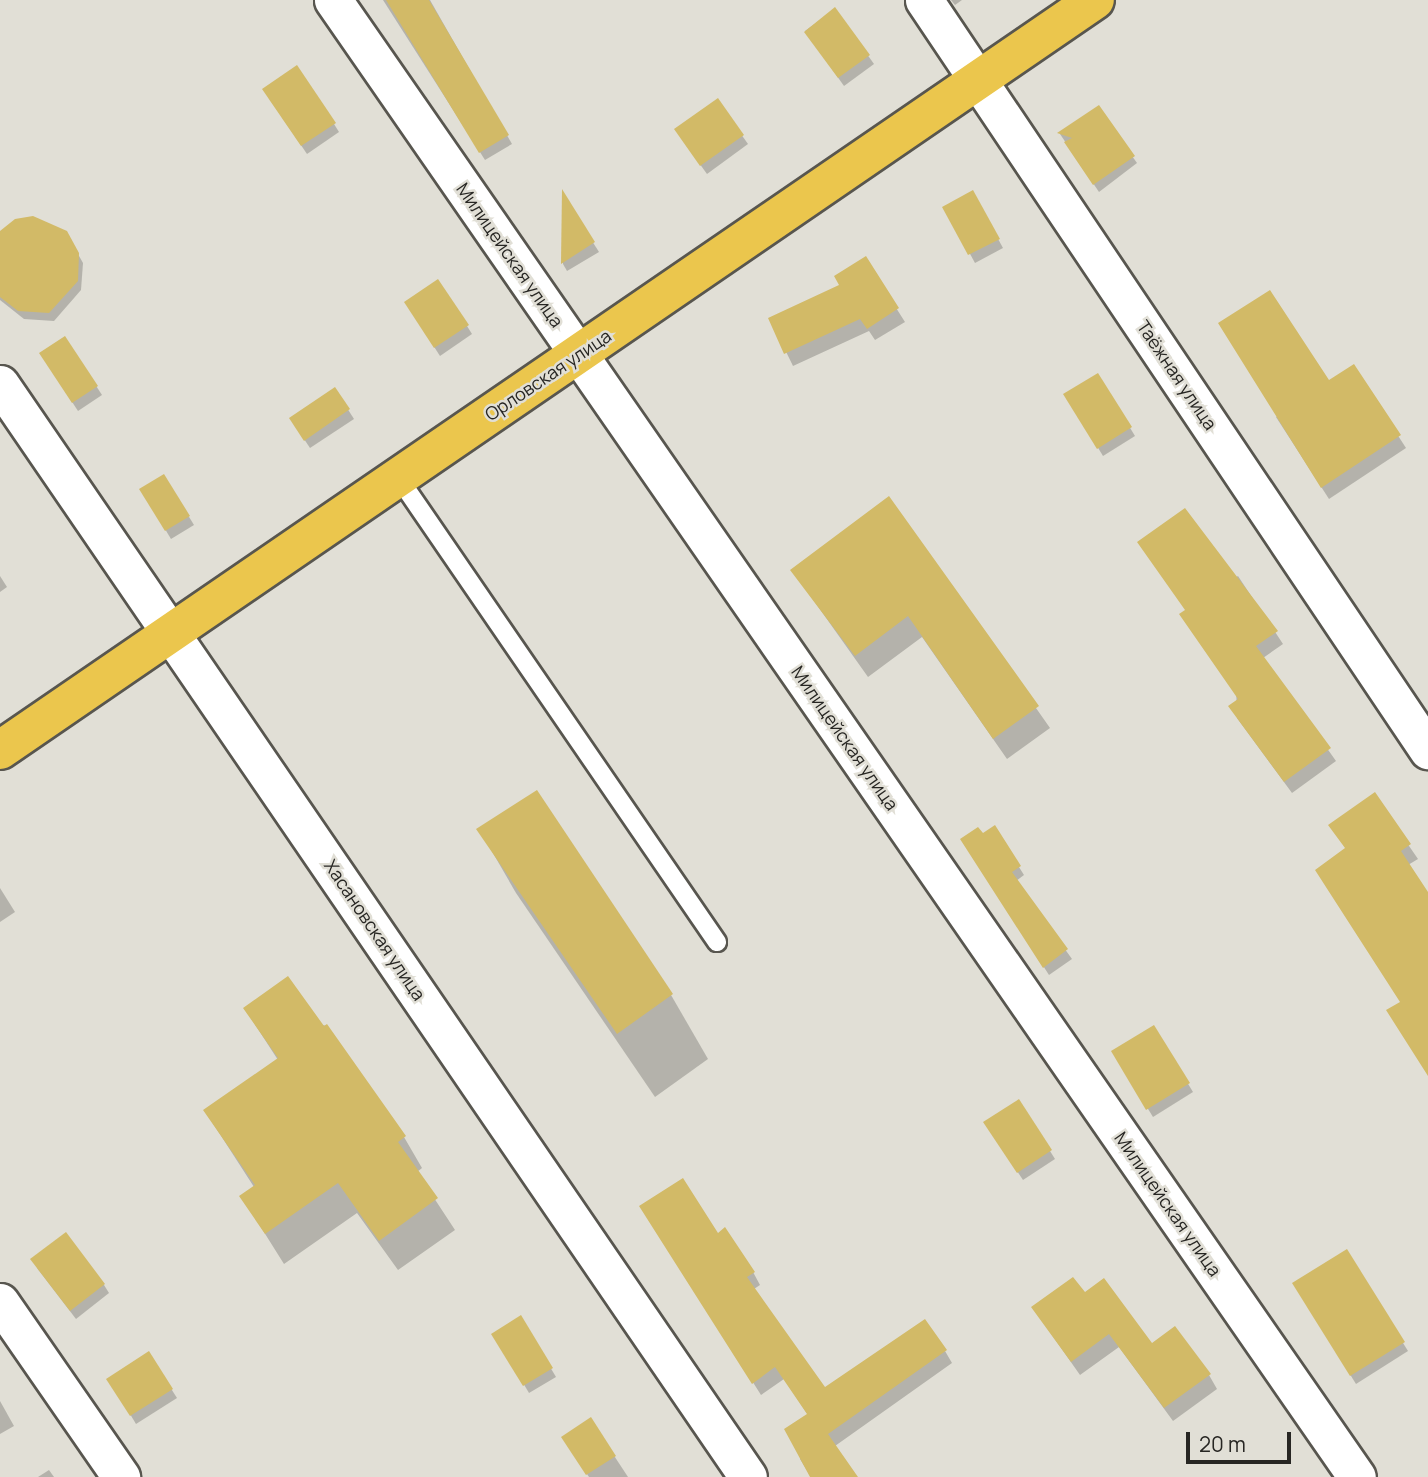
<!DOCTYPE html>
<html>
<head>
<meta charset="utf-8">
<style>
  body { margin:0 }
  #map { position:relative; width:1428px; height:1477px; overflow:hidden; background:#e1dfd6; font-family:Manrope,sans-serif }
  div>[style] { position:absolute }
  .shadow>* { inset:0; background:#0003 }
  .building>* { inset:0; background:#d2ba67 }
  .roads { filter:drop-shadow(2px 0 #58564f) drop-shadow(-2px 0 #58564f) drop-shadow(0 2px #58564f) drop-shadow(0 -2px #58564f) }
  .lane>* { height:18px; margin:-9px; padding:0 9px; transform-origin:9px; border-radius:9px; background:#fff }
  .street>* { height:37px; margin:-18.5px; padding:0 18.5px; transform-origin:18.5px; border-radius:18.5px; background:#fff }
  .highway>* { height:38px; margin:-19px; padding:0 19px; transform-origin:19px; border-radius:19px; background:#ebc64d }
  span { translate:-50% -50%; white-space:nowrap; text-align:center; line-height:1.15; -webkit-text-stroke:5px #e1dfd6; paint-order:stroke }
  .street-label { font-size:18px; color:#272623 }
  .scale { position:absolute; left:1186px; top:1432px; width:105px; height:32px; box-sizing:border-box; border:4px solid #272623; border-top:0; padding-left:9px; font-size:21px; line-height:24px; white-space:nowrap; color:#272623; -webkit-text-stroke:5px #e1dfd6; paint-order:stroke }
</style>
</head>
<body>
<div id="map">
  <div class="shadow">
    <div style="clip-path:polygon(383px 0,430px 0,512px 144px,485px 160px)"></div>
    <div style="clip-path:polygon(951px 0,962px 0,955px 5px)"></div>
    <div style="clip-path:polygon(835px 9px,874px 64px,844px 86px,805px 31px)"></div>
    <div style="clip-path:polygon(269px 98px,334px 124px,339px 132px,307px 154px)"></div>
    <div style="clip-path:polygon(717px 100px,748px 144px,707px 174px,681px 138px)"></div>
    <div style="clip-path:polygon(1098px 108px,1137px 163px,1099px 192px,1060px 134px)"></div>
    <div style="clip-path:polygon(973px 193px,1003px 248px,975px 263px,945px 208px)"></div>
    <div style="clip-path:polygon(563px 195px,599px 252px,567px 271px,563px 264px)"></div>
    <div style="clip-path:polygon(0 233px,66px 233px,83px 263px,81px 290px,54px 321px,24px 319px,0 300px)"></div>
    <div style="clip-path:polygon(865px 259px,905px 322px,875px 340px,869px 331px,793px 366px,770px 319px,841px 286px)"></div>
    <div style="clip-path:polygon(411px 311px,467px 326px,472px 334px,440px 356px)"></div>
    <div style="clip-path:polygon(65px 338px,102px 395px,78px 411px,46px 362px)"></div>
    <div style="clip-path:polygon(1353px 366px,1406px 448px,1329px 499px,1276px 417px)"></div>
    <div style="clip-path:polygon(1098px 375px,1135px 436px,1103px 456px,1066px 395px)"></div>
    <div style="clip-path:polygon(335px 389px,354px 419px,310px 448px,296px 427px)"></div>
    <div style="clip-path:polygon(164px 476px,194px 525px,171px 539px,141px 489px)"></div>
    <div style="clip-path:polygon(889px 498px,1050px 728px,1007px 759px,922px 637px,868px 677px,792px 570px)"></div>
    <div style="clip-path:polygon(0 576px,7px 587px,0 592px)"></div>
    <div style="clip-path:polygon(1238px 576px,1283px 644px,1263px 658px,1336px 761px,1292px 793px,1237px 718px,1233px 579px)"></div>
    <div style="clip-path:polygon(1374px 795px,1418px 859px,1408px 865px,1428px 895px,1428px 1074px,1346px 850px)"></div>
    <div style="clip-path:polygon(994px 827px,1024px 875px,1016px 881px,1072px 959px,1049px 975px,967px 848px)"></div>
    <div style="clip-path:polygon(479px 829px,671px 995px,708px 1059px,655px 1097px,516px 893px)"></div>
    <div style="clip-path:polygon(0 888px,15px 912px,0 922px)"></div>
    <div style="clip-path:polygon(245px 1009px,327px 1026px,404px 1137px,422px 1168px,417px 1172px,455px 1230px,398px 1270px,357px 1213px,284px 1264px,242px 1197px,254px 1187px,205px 1111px,278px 1060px)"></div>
    <div style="clip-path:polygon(1154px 1028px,1193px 1092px,1153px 1117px,1113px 1052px)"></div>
    <div style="clip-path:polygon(990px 1131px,1050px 1151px,1055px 1159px,1023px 1180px)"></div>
    <div style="clip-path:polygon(649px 1218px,717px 1235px,753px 1272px,760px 1285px,754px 1289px,825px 1390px,945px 1351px,952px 1363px,835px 1446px,856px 1477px,811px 1477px,800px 1459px,808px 1415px,784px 1379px,761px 1395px)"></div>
    <div style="clip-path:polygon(1346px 1251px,1408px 1351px,1356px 1384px,1294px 1284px)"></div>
    <div style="clip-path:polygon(37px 1268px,104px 1285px,109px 1293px,76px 1319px)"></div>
    <div style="clip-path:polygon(1084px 1294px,1152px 1345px,1209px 1375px,1217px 1389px,1173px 1421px,1119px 1347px,1080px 1375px,1033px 1308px)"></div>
    <div style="clip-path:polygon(521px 1318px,556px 1377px,529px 1393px,494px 1334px)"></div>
    <div style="clip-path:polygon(149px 1354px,177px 1398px,136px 1424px,109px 1379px)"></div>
    <div style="clip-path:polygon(0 1401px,14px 1426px,0 1434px)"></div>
    <div style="clip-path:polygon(590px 1419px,628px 1477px,589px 1477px,568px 1446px)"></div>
    <div style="clip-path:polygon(49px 1470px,54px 1477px,38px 1477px)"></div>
  </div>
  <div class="building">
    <div style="clip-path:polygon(386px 0,429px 0,509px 135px,479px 153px)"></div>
    <div style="clip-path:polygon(835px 7px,870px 55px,838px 78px,804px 32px)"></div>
    <div style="clip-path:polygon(297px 65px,336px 123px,301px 146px,262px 89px)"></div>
    <div style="clip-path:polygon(718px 98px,744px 135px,700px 166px,674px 129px)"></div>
    <div style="clip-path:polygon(1099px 105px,1135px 156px,1093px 185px,1064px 142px,1072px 138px,1057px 133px)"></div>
    <div style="clip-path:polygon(562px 189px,595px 242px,561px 264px)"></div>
    <div style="clip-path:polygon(973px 190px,1000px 239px,968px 255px,942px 207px)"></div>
    <div style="clip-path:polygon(33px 216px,67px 231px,79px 253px,78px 281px,49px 313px,18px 311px,0 297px,0 231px,15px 219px)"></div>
    <div style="clip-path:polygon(866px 256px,899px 308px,867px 329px,860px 319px,784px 354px,768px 318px,839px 285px,834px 276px)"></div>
    <div style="clip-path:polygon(438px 279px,469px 325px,434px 348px,404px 302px)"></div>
    <div style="clip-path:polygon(1270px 290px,1329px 380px,1354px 364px,1401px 435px,1321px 488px,1218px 323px)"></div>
    <div style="clip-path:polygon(65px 336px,98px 386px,72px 403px,39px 353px)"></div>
    <div style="clip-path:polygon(1098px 373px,1132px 427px,1097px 449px,1063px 394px)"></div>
    <div style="clip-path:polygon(335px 387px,350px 409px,304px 441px,289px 418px)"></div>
    <div style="clip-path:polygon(164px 474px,190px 516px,165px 531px,139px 489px)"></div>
    <div style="clip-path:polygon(889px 496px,1039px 706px,993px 739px,908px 616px,855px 656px,790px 570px)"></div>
    <div style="clip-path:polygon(1185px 508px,1278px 631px,1256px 646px,1331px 748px,1284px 782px,1228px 706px,1238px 699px,1179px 614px,1185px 610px,1137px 542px)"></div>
    <div style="clip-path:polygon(537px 790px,673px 994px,617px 1034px,476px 829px)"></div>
    <div style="clip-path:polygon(1375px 792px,1411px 844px,1401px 851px,1428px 892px,1428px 1076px,1386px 1010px,1400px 1002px,1315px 870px,1345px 848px,1328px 825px)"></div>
    <div style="clip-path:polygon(995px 825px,1021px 866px,1012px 872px,1068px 949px,1043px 968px,960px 839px,978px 827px,983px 833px)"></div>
    <div style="clip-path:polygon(288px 976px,324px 1026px,327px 1024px,406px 1136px,398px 1142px,438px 1198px,379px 1241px,338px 1183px,265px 1234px,239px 1196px,255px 1185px,203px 1110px,278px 1058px,243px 1008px)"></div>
    <div style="clip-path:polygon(1154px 1025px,1190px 1083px,1146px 1110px,1111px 1051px)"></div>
    <div style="clip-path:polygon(1019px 1099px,1052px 1150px,1017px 1173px,983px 1122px)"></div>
    <div style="clip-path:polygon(683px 1178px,718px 1233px,725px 1227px,755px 1272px,747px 1277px,825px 1387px,925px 1319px,947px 1350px,828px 1434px,858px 1477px,810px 1477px,784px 1429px,807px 1414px,775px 1367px,752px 1384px,639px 1206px)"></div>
    <div style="clip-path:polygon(66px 1232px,105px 1284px,70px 1311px,30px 1259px)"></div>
    <div style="clip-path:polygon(1347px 1249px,1405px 1342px,1350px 1376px,1292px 1283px)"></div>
    <div style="clip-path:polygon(1073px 1277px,1085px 1292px,1104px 1278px,1152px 1343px,1175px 1326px,1211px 1374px,1164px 1408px,1109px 1334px,1071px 1362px,1031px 1307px)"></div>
    <div style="clip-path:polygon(521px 1315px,553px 1368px,523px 1386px,491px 1334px)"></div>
    <div style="clip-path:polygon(149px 1351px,173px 1389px,130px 1416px,106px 1379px)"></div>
    <div style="clip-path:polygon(591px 1417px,616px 1456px,586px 1475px,561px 1437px)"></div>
  </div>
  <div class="roads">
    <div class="lane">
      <div style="left:398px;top:477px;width:564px;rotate:55.55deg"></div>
    </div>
    <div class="street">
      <div style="left:333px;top:0;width:1797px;rotate:55.27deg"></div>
      <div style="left:924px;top:0;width:904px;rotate:56.1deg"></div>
      <div style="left:0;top:384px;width:1324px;rotate:55.61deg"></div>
      <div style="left:0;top:1302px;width:213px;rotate:55.3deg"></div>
    </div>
    <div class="highway">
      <div style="left:0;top:750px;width:1327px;rotate:-34.41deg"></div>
    </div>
  </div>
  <div class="street-label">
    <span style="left:510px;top:255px;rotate:55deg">Милицейская улица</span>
    <span style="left:548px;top:375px;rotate:-34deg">Орловская улица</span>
    <span style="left:1177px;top:375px;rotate:56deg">Таёжная улица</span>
    <span style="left:845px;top:738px;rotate:55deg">Милицейская улица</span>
    <span style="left:375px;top:930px;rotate:56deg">Хасановская улица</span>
    <span style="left:1168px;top:1204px;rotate:55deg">Милицейская улица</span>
  </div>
  <div class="scale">20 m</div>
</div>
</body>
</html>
